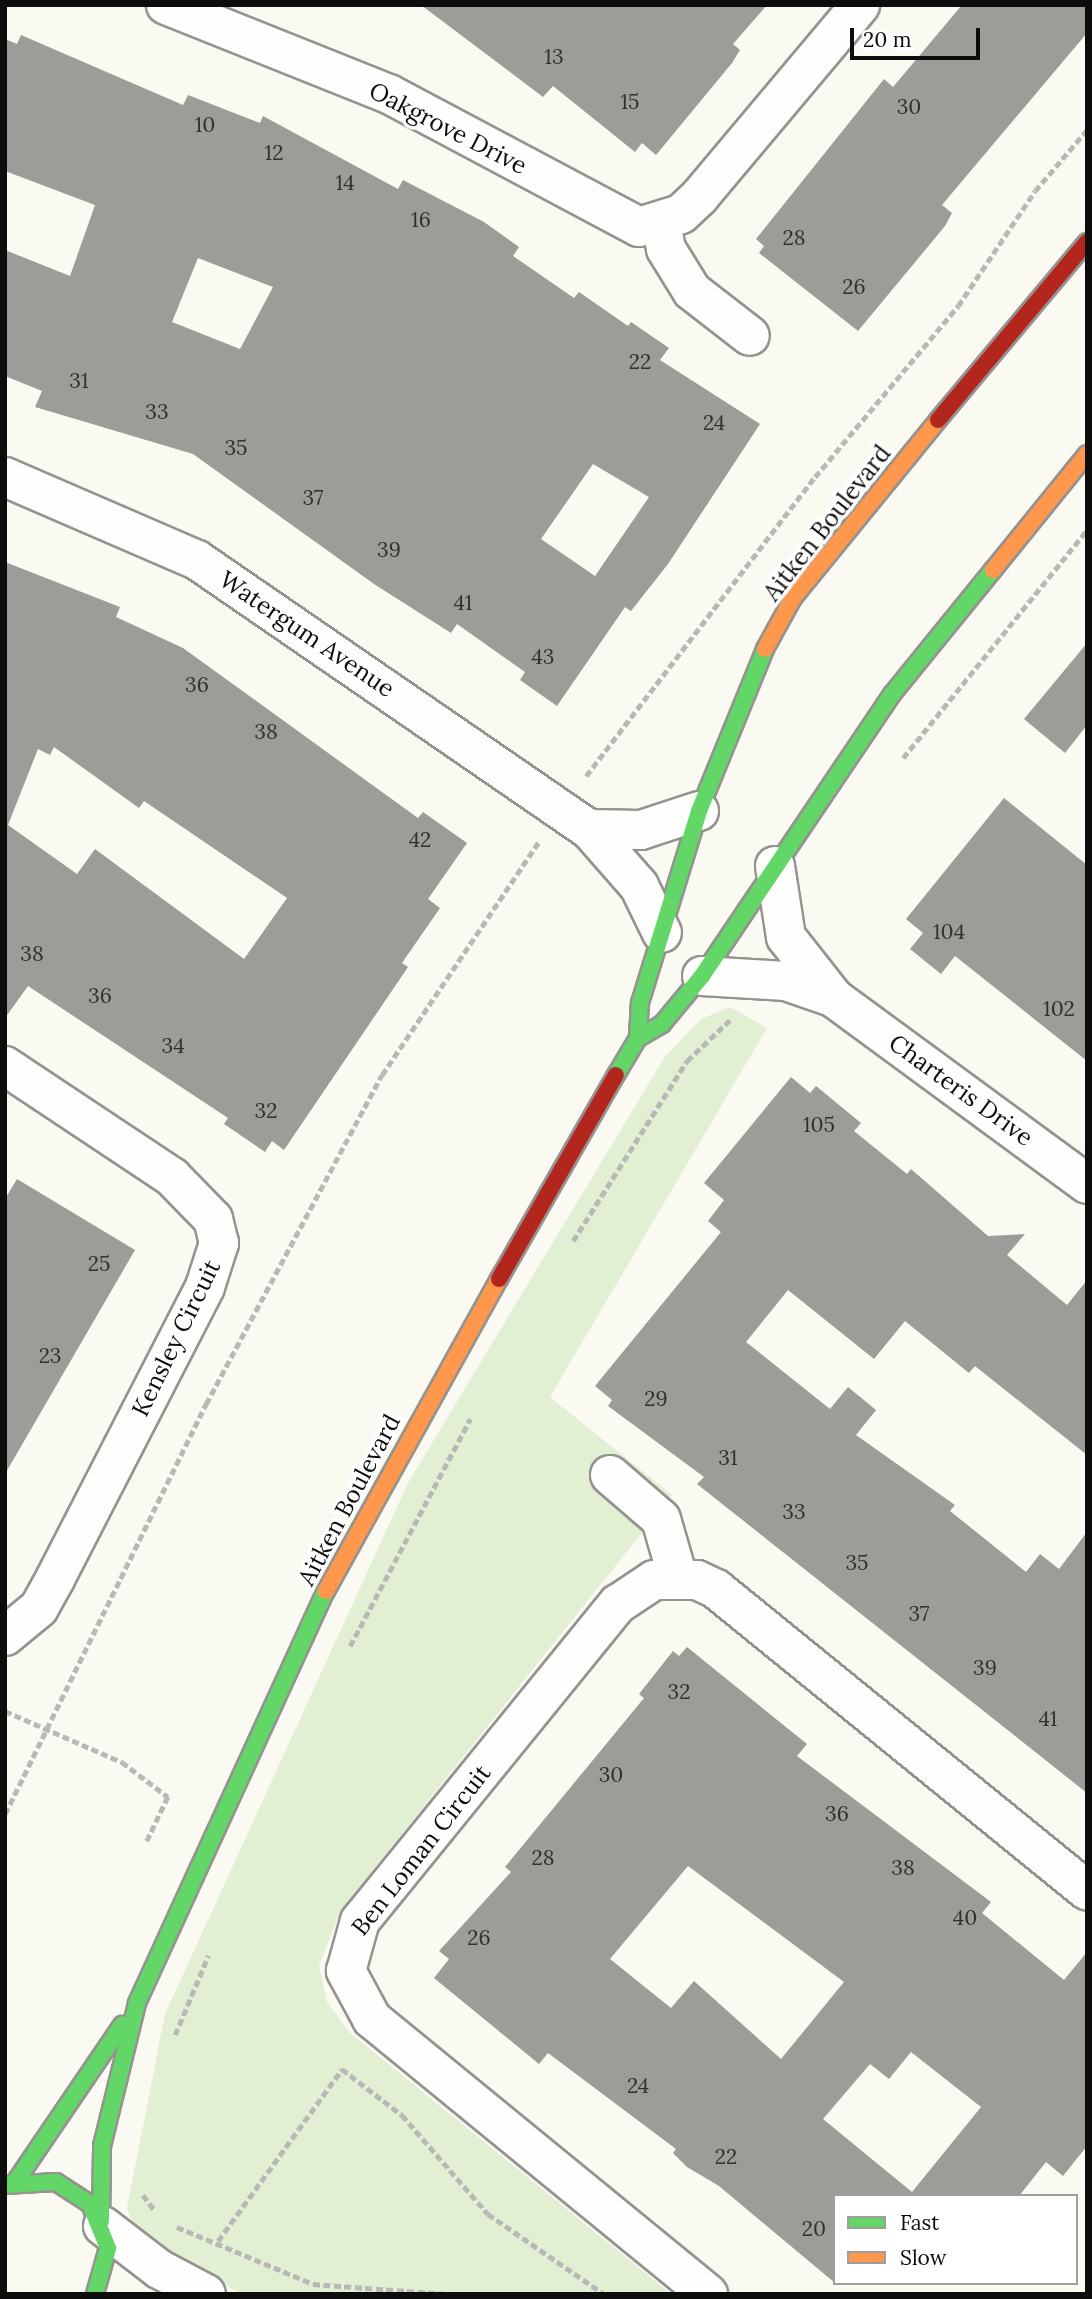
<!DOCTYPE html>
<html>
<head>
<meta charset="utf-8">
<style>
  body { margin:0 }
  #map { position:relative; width:1092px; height:2299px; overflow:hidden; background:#faf9f2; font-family:Lora,serif }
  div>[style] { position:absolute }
  .green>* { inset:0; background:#e2efd3 }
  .building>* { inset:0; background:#9d9c98 }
  .path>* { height:4.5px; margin-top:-2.25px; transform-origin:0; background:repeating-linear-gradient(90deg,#b8b8b6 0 7px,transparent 0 10.5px) }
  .roads { filter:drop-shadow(2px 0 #949390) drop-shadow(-2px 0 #949390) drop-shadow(0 2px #949390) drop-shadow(0 -2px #949390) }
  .street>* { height:38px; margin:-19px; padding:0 19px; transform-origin:19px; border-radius:19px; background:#fefefd }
  .fast>* { height:16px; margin:-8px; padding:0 8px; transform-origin:8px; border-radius:8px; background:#63d668 }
  .slow>* { height:16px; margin:-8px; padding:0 8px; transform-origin:8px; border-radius:8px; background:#ff974d }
  .jam>* { height:16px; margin:-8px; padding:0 8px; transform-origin:8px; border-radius:8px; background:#b3261e }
  span { translate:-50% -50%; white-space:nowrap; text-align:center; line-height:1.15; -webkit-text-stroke:7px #fff; paint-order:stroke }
  .number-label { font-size:21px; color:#313130 }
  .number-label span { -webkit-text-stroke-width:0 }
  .street-label { font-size:24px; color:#0d0d0d }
  .frame { position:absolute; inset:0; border:7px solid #0d0d0d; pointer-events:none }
  .legend { position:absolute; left:833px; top:2194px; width:245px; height:91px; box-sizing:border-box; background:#fff; border:2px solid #9e9e9e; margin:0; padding:9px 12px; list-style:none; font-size:21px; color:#0d0d0d }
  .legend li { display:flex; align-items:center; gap:14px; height:35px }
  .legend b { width:35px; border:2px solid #9e9e9e }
  .scale { position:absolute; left:850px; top:28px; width:130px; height:32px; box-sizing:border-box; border:4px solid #0d0d0d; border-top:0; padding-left:9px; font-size:21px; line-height:24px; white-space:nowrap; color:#0d0d0d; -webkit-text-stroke:5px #fff; paint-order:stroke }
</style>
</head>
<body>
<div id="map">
  <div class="green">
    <div style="clip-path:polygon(730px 1007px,767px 1028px,550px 1397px,672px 1495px,341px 1910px,319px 1966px,327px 2002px,349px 2032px,671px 2294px,241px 2294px,136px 2233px,127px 2208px,165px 2014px,408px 1483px,664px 1058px,701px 1019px)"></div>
  </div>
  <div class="building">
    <div style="clip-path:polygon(421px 5px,767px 5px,733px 44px,740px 50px,732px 63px,656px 155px,642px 143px,635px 152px,553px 86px,543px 97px)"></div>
    <div style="clip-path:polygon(962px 5px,1087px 5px,1087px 33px,942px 205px,952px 213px,945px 226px,858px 331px,759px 253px,764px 246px,756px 239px,884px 79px,893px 87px)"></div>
    <div style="clip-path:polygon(evenodd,21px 35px,183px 105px,188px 95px,260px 123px,263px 116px,398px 189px,403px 180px,484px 222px,519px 247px,513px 256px,574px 298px,579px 292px,628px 326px,631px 322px,669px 348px,660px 360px,760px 424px,668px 564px,631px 611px,625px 607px,557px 706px,520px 680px,525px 672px,457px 624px,451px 633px,374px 584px,193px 454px,35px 407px,42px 391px,5px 376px,5px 250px,70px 276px,95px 205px,5px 171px,5px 39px,17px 44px,21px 35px,198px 258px,273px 287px,240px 349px,172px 322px,198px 258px,21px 35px,593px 464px,649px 497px,595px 576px,541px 539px,593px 464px)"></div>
    <div style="clip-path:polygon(evenodd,5px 562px,120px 607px,116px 617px,183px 648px,418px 818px,423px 812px,467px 843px,428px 899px,440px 908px,402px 963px,408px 967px,284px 1150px,272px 1141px,265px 1152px,224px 1124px,228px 1118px,28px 986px,5px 1018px,5px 562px,54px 747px,139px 808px,144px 801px,287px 898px,244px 959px,95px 849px,77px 874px,8px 825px,38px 749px,50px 755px,54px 747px)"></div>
    <div style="clip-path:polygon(1087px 643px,1087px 725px,1065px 753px,1024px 719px)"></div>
    <div style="clip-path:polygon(1004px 798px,1087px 865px,1087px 1061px,955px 956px,941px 974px,910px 949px,923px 933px,906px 919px)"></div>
    <div style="clip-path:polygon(791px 1077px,810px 1093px,816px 1086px,861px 1123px,854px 1131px,907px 1174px,911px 1169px,988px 1236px,1025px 1234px,1007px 1255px,1067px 1305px,1087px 1280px,1087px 1455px,975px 1366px,969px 1373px,905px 1321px,874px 1359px,788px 1290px,746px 1342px,830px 1409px,848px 1387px,876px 1410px,856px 1435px,955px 1505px,950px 1511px,1026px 1572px,1040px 1554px,1059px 1569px,1087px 1532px,1087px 1793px,697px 1484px,704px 1477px,608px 1406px,612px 1400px,595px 1386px,721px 1232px,708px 1221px,724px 1200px,704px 1183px)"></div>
    <div style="clip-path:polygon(17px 1179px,135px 1250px,5px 1474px,5px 1199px)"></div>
    <div style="clip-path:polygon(evenodd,687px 1647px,807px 1744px,797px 1756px,991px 1902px,982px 1913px,1064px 1980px,1087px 1952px,1087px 2146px,1063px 2176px,1046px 2162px,1019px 2196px,835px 2196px,835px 2283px,719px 2186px,687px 2167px,673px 2153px,676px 2149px,548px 2053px,539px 2064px,434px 1978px,449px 1959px,439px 1951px,511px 1872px,505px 1867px,644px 1698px,639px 1694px,673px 1651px,679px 1656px,687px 1647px,688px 1866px,844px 1982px,781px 2059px,694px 1981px,671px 2008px,610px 1959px,688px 1866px,687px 1647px,911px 2052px,981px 2107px,912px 2192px,823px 2119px,870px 2064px,889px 2079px,911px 2052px)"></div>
  </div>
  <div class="path">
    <div style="left:903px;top:758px;width:293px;rotate:-51.1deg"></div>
    <div style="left:586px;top:776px;width:377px;rotate:-52.6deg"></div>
    <div style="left:815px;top:477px;width:223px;rotate:-50.1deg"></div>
    <div style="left:958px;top:306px;width:138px;rotate:-56.2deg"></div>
    <div style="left:1035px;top:191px;width:80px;rotate:-49.6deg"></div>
    <div style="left:573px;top:1241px;width:213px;rotate:-57.7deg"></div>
    <div style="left:687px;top:1061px;width:61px;rotate:-43.7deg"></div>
    <div style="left:350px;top:1646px;width:257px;rotate:-62.1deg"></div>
    <div style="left:5px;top:1711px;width:128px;rotate:23.6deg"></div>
    <div style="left:122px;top:1762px;width:58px;rotate:37.3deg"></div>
    <div style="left:168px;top:1797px;width:49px;rotate:115.5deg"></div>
    <div style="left:5px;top:1814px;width:457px;rotate:-63.9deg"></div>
    <div style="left:206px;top:1404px;width:373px;rotate:-61.9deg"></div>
    <div style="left:382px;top:1075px;width:280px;rotate:-56.1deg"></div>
    <div style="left:175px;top:2035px;width:86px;rotate:-67.3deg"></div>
    <div style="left:143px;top:2195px;width:20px;rotate:53deg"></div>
    <div style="left:177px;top:2227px;width:147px;rotate:22.7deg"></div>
    <div style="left:313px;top:2284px;width:134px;rotate:4.3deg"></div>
    <div style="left:218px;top:2241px;width:212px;rotate:-54.2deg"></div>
    <div style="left:342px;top:2069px;width:76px;rotate:37.5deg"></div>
    <div style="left:402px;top:2115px;width:131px;rotate:49deg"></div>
    <div style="left:488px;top:2214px;width:141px;rotate:34.6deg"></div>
  </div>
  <div class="roads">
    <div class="street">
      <div style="left:166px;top:5px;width:240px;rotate:21.8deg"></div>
      <div style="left:389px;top:94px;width:283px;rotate:28deg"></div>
      <div style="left:639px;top:227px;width:44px;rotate:-17.2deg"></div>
      <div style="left:681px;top:214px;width:26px;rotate:-43deg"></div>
      <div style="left:700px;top:196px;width:249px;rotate:-50deg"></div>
      <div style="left:661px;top:223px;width:26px;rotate:79deg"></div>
      <div style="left:666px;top:249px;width:49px;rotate:58.2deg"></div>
      <div style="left:692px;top:291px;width:73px;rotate:37.8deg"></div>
      <div style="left:5px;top:477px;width:209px;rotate:23.4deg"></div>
      <div style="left:197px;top:560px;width:475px;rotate:34.5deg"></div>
      <div style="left:589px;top:829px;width:76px;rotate:48.7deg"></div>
      <div style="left:639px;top:886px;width:52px;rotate:63.9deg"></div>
      <div style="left:589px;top:829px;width:52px;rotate:1.1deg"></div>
      <div style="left:641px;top:830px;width:61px;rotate:-18.1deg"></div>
      <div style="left:775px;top:866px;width:72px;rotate:81.2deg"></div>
      <div style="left:786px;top:937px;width:78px;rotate:51.8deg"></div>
      <div style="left:834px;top:998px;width:314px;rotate:36.3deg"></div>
      <div style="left:702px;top:976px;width:84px;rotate:3.4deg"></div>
      <div style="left:786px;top:981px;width:49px;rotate:19.2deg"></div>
      <div style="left:5px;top:1066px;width:201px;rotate:33.6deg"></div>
      <div style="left:172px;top:1177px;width:59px;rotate:45.7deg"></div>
      <div style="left:213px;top:1219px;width:25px;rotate:76deg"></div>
      <div style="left:219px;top:1243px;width:46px;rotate:107.7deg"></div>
      <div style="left:205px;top:1287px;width:328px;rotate:117.2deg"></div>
      <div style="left:55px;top:1579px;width:33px;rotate:119deg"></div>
      <div style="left:39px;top:1608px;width:44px;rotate:140.5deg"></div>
      <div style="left:610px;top:1475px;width:67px;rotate:40.8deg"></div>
      <div style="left:661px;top:1519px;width:61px;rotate:73.9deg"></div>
      <div style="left:103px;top:2226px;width:71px;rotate:37.5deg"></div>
      <div style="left:159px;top:2269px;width:53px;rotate:28deg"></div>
      <div style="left:708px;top:2294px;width:434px;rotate:-140.7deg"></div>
      <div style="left:372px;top:2019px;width:55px;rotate:-118.4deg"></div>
      <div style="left:346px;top:1971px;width:52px;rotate:-74.4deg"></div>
      <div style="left:360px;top:1921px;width:409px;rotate:-50.9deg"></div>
      <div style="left:618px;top:1604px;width:43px;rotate:-33.7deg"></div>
      <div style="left:654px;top:1580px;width:43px"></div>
      <div style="left:697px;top:1580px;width:21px;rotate:25deg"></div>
      <div style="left:716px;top:1589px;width:478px;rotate:39.1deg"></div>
    </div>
    <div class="fast">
      <div style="left:638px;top:1038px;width:28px;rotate:-30deg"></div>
      <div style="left:662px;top:1024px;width:62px;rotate:-50.2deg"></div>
      <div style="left:702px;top:976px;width:341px;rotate:-56deg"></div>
      <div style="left:893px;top:693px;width:159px;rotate:-50.9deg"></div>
      <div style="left:616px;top:1075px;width:43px;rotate:-59.3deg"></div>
      <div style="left:638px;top:1038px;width:35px;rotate:-87deg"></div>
      <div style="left:640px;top:1003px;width:201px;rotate:-72.9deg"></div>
      <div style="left:699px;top:811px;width:175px;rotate:-67.8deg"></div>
      <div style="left:16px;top:2181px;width:189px;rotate:-55.8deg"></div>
      <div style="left:5px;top:2185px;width:51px;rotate:-3.4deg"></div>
      <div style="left:56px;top:2182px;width:40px;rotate:32.9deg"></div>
      <div style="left:90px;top:2204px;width:48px;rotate:67.8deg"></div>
      <div style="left:108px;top:2248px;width:48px;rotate:105.8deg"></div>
      <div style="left:101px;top:2221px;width:75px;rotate:-89.2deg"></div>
      <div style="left:102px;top:2146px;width:147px;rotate:-76.2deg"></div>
      <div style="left:137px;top:2003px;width:453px;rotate:-65.4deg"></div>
    </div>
    <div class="slow">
      <div style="left:993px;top:570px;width:149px;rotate:-51deg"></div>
      <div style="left:765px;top:649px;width:58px;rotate:-61.2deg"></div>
      <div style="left:793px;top:598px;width:230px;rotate:-50.8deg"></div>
      <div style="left:326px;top:1591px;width:357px;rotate:-61deg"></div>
    </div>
    <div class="jam">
      <div style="left:938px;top:420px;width:232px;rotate:-50.1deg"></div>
      <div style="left:499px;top:1279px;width:235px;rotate:-60.2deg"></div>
    </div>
  </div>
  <div class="number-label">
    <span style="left:554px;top:57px">13</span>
    <span style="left:630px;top:102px">15</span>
    <span style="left:909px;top:107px">30</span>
    <span style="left:205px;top:125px">10</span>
    <span style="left:274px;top:153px">12</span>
    <span style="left:345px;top:183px">14</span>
    <span style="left:421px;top:220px">16</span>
    <span style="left:794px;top:238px">28</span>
    <span style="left:854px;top:287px">26</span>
    <span style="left:640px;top:362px">22</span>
    <span style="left:79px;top:381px">31</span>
    <span style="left:157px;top:412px">33</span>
    <span style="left:714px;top:423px">24</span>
    <span style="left:236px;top:448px">35</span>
    <span style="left:313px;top:498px">37</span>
    <span style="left:389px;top:550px">39</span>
    <span style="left:463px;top:603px">41</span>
    <span style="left:543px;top:657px">43</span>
    <span style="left:197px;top:685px">36</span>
    <span style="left:266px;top:732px">38</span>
    <span style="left:420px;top:840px">42</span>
    <span style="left:949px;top:932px">104</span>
    <span style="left:32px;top:954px">38</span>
    <span style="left:100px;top:996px">36</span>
    <span style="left:1059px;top:1009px">102</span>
    <span style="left:173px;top:1046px">34</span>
    <span style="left:266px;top:1111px">32</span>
    <span style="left:819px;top:1125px">105</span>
    <span style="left:99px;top:1264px">25</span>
    <span style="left:50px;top:1356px">23</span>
    <span style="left:656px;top:1399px">29</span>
    <span style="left:728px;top:1458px">31</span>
    <span style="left:794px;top:1512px">33</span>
    <span style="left:857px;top:1563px">35</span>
    <span style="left:919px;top:1614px">37</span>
    <span style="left:985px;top:1668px">39</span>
    <span style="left:679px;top:1692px">32</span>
    <span style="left:1048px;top:1719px">41</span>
    <span style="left:611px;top:1775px">30</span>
    <span style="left:837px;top:1814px">36</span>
    <span style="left:543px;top:1858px">28</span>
    <span style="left:903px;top:1868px">38</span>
    <span style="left:965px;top:1918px">40</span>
    <span style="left:479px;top:1938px">26</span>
    <span style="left:638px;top:2086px">24</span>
    <span style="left:726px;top:2157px">22</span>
    <span style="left:814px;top:2229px">20</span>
  </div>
  <div class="street-label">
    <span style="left:448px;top:128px;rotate:27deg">Oakgrove Drive</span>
    <span style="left:827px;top:523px;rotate:-52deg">Aitken Boulevard</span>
    <span style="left:307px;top:634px;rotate:34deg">Watergum Avenue</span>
    <span style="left:961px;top:1090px;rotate:36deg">Charteris Drive</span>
    <span style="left:176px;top:1338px;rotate:-64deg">Kensley Circuit</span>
    <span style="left:349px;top:1500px;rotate:-62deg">Aitken Boulevard</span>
    <span style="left:421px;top:1850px;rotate:-52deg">Ben Loman Circuit</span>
  </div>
  <div class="frame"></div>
  <ul class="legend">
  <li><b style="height:9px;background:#63d668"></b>Fast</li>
  <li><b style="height:9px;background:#ff974d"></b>Slow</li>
  </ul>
  <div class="scale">20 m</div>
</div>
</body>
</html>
